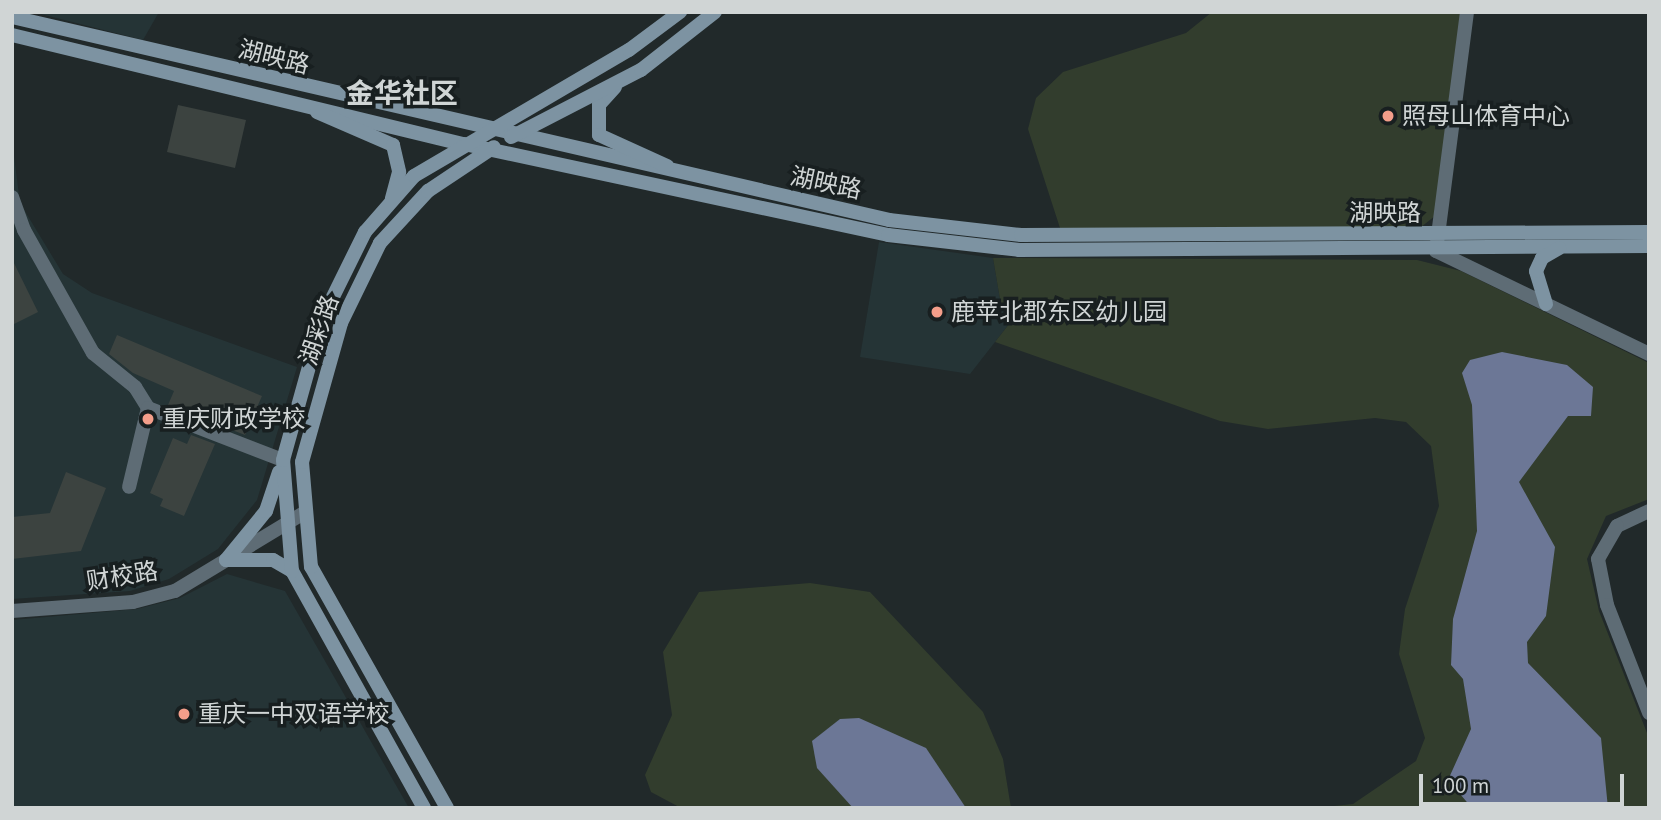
<!DOCTYPE html>
<html>
<head>
<meta charset="utf-8">
<style>
  body { margin:0 }
  #map { position:relative; width:1661px; height:820px; overflow:hidden; background:#21292a; font-family:"PT Sans","Noto Sans SC",sans-serif }
  div>[style] { position:absolute }
  .built>* { inset:0; background:#253436 }
  .green>* { inset:0; background:#323d2d }
  .water>* { inset:0; background:#6c7796 }
  .building>* { inset:0; background:#3c4340 }
  .minor>* { height:14px; margin:-7px; padding:0 7px; transform-origin:7px; border-radius:7px; background:#5e6c75 }
  .tertiary>* { height:14px; margin:-7px; padding:0 7px; transform-origin:7px; border-radius:7px; background:#5e6c75 }
  .secondary>* { height:14px; margin:-7px; padding:0 7px; transform-origin:7px; border-radius:7px; background:#7d93a2 }
  .dots>* { width:19px; height:19px; translate:-50% -50%; box-sizing:border-box; border:4px solid #181f20; border-radius:50% }
  span { translate:-50% -50%; white-space:nowrap; text-align:center; line-height:1.15; -webkit-text-stroke:7px #181f20; paint-order:stroke }
  .street-label { font-size:24px; color:#d0d5d5 }
  .poi-label { font-size:24px; color:#d0d5d5 }
  .left { translate:0 -50%; text-align:left }
  .quarter-label { font-size:28px; color:#d0d5d5; font-weight:700 }
  .frame { position:absolute; inset:0; border:14px solid #d0d5d5; pointer-events:none }
  .scale { position:absolute; left:1419px; top:774px; width:205px; height:32px; box-sizing:border-box; border:4px solid #d0d5d5; border-top:0; padding-left:9px; font-size:21px; line-height:24px; white-space:nowrap; color:#d0d5d5; -webkit-text-stroke:5px #181f20; paint-order:stroke }
</style>
</head>
<body>
<div id="map">
  <div class="built">
    <div style="clip-path:polygon(33px 12px,159px 12px,143px 40px)"></div>
    <div style="clip-path:polygon(12px 140px,20px 203px,63px 274px,92px 293px,297px 367px,257px 500px,218px 549px,169px 579px,130px 591px,12px 599px)"></div>
    <div style="clip-path:polygon(879px 242px,993px 258px,1001px 305px,1013px 319px,970px 374px,860px 357px)"></div>
    <div style="clip-path:polygon(227px 574px,285px 591px,409px 808px,12px 808px,12px 620px,137px 609px,180px 598px)"></div>
  </div>
  <div class="green">
    <div style="clip-path:polygon(1212px 12px,1462px 12px,1435px 216px,1416px 231px,1060px 228px,1028px 129px,1036px 98px,1063px 72px,1186px 33px)"></div>
    <div style="clip-path:polygon(993px 258px,1417px 260px,1461px 271px,1649px 363px,1649px 499px,1606px 516px,1587px 559px,1599px 611px,1649px 738px,1649px 808px,1315px 808px,1353px 804px,1416px 761px,1425px 738px,1399px 654px,1405px 609px,1439px 506px,1431px 446px,1406px 422px,1375px 418px,1268px 429px,1220px 421px,995px 342px,1013px 319px,1001px 305px)"></div>
    <div style="clip-path:polygon(810px 583px,870px 592px,983px 712px,1003px 759px,1011px 808px,681px 808px,651px 792px,645px 775px,672px 715px,663px 652px,699px 592px)"></div>
  </div>
  <div class="water">
    <div style="clip-path:polygon(1502px 352px,1567px 365px,1593px 387px,1591px 416px,1568px 416px,1519px 482px,1555px 547px,1546px 616px,1527px 642px,1528px 663px,1601px 738px,1608px 808px,1472px 808px,1448px 780px,1471px 729px,1463px 679px,1451px 665px,1453px 619px,1477px 531px,1472px 405px,1462px 373px,1470px 360px)"></div>
    <div style="clip-path:polygon(859px 718px,926px 748px,966px 808px,853px 808px,817px 768px,812px 741px,840px 719px)"></div>
  </div>
  <div class="building">
    <div style="clip-path:polygon(178px 105px,246px 120px,235px 168px,167px 152px)"></div>
    <div style="clip-path:polygon(12px 259px,38px 312px,12px 325px)"></div>
    <div style="clip-path:polygon(117px 335px,262px 396px,245px 435px,168px 405px,174px 391px,133px 373px,109px 354px)"></div>
    <div style="clip-path:polygon(191px 435px,215px 444px,184px 516px,160px 506px,163px 499px,150px 493px,173px 438px,187px 444px)"></div>
    <div style="clip-path:polygon(66px 472px,106px 488px,81px 551px,12px 559px,12px 517px,50px 513px)"></div>
  </div>
  <div class="minor">
    <div style="left:12px;top:197px;width:35px;rotate:70deg"></div>
    <div style="left:24px;top:230px;width:141px;rotate:60.7deg"></div>
    <div style="left:93px;top:353px;width:54px;rotate:39deg"></div>
    <div style="left:135px;top:387px;width:25px;rotate:58deg"></div>
    <div style="left:148px;top:408px;width:81px;rotate:103.5deg"></div>
    <div style="left:148px;top:408px;width:145px;rotate:21.1deg"></div>
  </div>
  <div class="tertiary">
    <div style="left:1467px;top:12px;width:241px;rotate:97.4deg"></div>
    <div style="left:1436px;top:251px;width:237px;rotate:25.8deg"></div>
    <div style="left:1649px;top:511px;width:35px;rotate:155deg"></div>
    <div style="left:1617px;top:526px;width:38px;rotate:120deg"></div>
    <div style="left:1598px;top:559px;width:47px;rotate:78.9deg"></div>
    <div style="left:1607px;top:605px;width:116px;rotate:68.7deg"></div>
    <div style="left:12px;top:611px;width:121px;rotate:-4.3deg"></div>
    <div style="left:133px;top:602px;width:43px;rotate:-14.7deg"></div>
    <div style="left:175px;top:591px;width:149px;rotate:-31.2deg"></div>
  </div>
  <div class="secondary">
    <div style="left:12px;top:17px;width:900px;rotate:13.03deg"></div>
    <div style="left:889px;top:220px;width:133px;rotate:6.5deg"></div>
    <div style="left:1021px;top:235px;width:628px;rotate:-0.27deg"></div>
    <div style="left:12px;top:35px;width:465px;rotate:13.6deg"></div>
    <div style="left:464px;top:144px;width:434px;rotate:12.1deg"></div>
    <div style="left:888px;top:235px;width:132px;rotate:6.5deg"></div>
    <div style="left:1019px;top:250px;width:630px;rotate:-0.36deg"></div>
    <div style="left:615px;top:87px;width:24px;rotate:132deg"></div>
    <div style="left:599px;top:105px;width:30px;rotate:90deg"></div>
    <div style="left:599px;top:135px;width:75px;rotate:24.5deg"></div>
    <div style="left:317px;top:112px;width:83px;rotate:23.5deg"></div>
    <div style="left:393px;top:145px;width:28px;rotate:77deg"></div>
    <div style="left:399px;top:172px;width:28px;rotate:105deg"></div>
    <div style="left:511px;top:137px;width:146px;rotate:-27.3deg"></div>
    <div style="left:641px;top:70px;width:94px;rotate:-38.1deg"></div>
    <div style="left:1546px;top:304px;width:34px;rotate:-107deg"></div>
    <div style="left:1536px;top:271px;width:14px;rotate:-65deg"></div>
    <div style="left:1542px;top:258px;width:20px;rotate:-30deg"></div>
    <div style="left:226px;top:560px;width:63px;rotate:-50.8deg"></div>
    <div style="left:266px;top:511px;width:41px;rotate:-71.6deg"></div>
    <div style="left:226px;top:560px;width:47px"></div>
    <div style="left:273px;top:560px;width:22px;rotate:30deg"></div>
    <div style="left:424px;top:808px;width:271px;rotate:-119.1deg"></div>
    <div style="left:292px;top:571px;width:111px;rotate:-94.6deg"></div>
    <div style="left:283px;top:460px;width:148px;rotate:-74.4deg"></div>
    <div style="left:323px;top:317px;width:95px;rotate:-63.7deg"></div>
    <div style="left:365px;top:232px;width:74px;rotate:-48.8deg"></div>
    <div style="left:414px;top:176px;width:249px;rotate:-30.4deg"></div>
    <div style="left:629px;top:50px;width:64px;rotate:-36.7deg"></div>
    <div style="left:447px;top:808px;width:277px;rotate:-119.4deg"></div>
    <div style="left:311px;top:567px;width:105px;rotate:-94.9deg"></div>
    <div style="left:302px;top:462px;width:144px;rotate:-74.3deg"></div>
    <div style="left:341px;top:323px;width:89px;rotate:-64deg"></div>
    <div style="left:380px;top:243px;width:71px;rotate:-47.3deg"></div>
    <div style="left:428px;top:191px;width:79px;rotate:-33.7deg"></div>
  </div>
  <div class="dots">
    <div style="left:1388px;top:116px;background:#f49e8a"></div>
    <div style="left:937px;top:312px;background:#f49e8a"></div>
    <div style="left:148px;top:419px;background:#f49e8a"></div>
    <div style="left:184px;top:714px;background:#f49e8a"></div>
  </div>
  <div class="street-label">
    <span style="left:274px;top:57px;rotate:14deg">湖映路</span>
    <span style="left:826px;top:183px;rotate:12deg">湖映路</span>
    <span style="left:1385px;top:213px">湖映路</span>
    <span style="left:319px;top:330px;rotate:-71deg">湖彩路</span>
    <span style="left:122px;top:576px;rotate:-9deg">财校路</span>
  </div>
  <div class="poi-label">
    <span class="left" style="left:1402px;top:116px">照母山体育中心</span>
    <span class="left" style="left:951px;top:312px">鹿苹北郡东区幼儿园</span>
    <span class="left" style="left:162px;top:419px">重庆财政学校</span>
    <span class="left" style="left:198px;top:714px">重庆一中双语学校</span>
  </div>
  <div class="quarter-label">
    <span style="left:402px;top:93px">金华社区</span>
  </div>
  <div class="frame"></div>
  <div class="scale">100 m</div>
</div>
</body>
</html>
